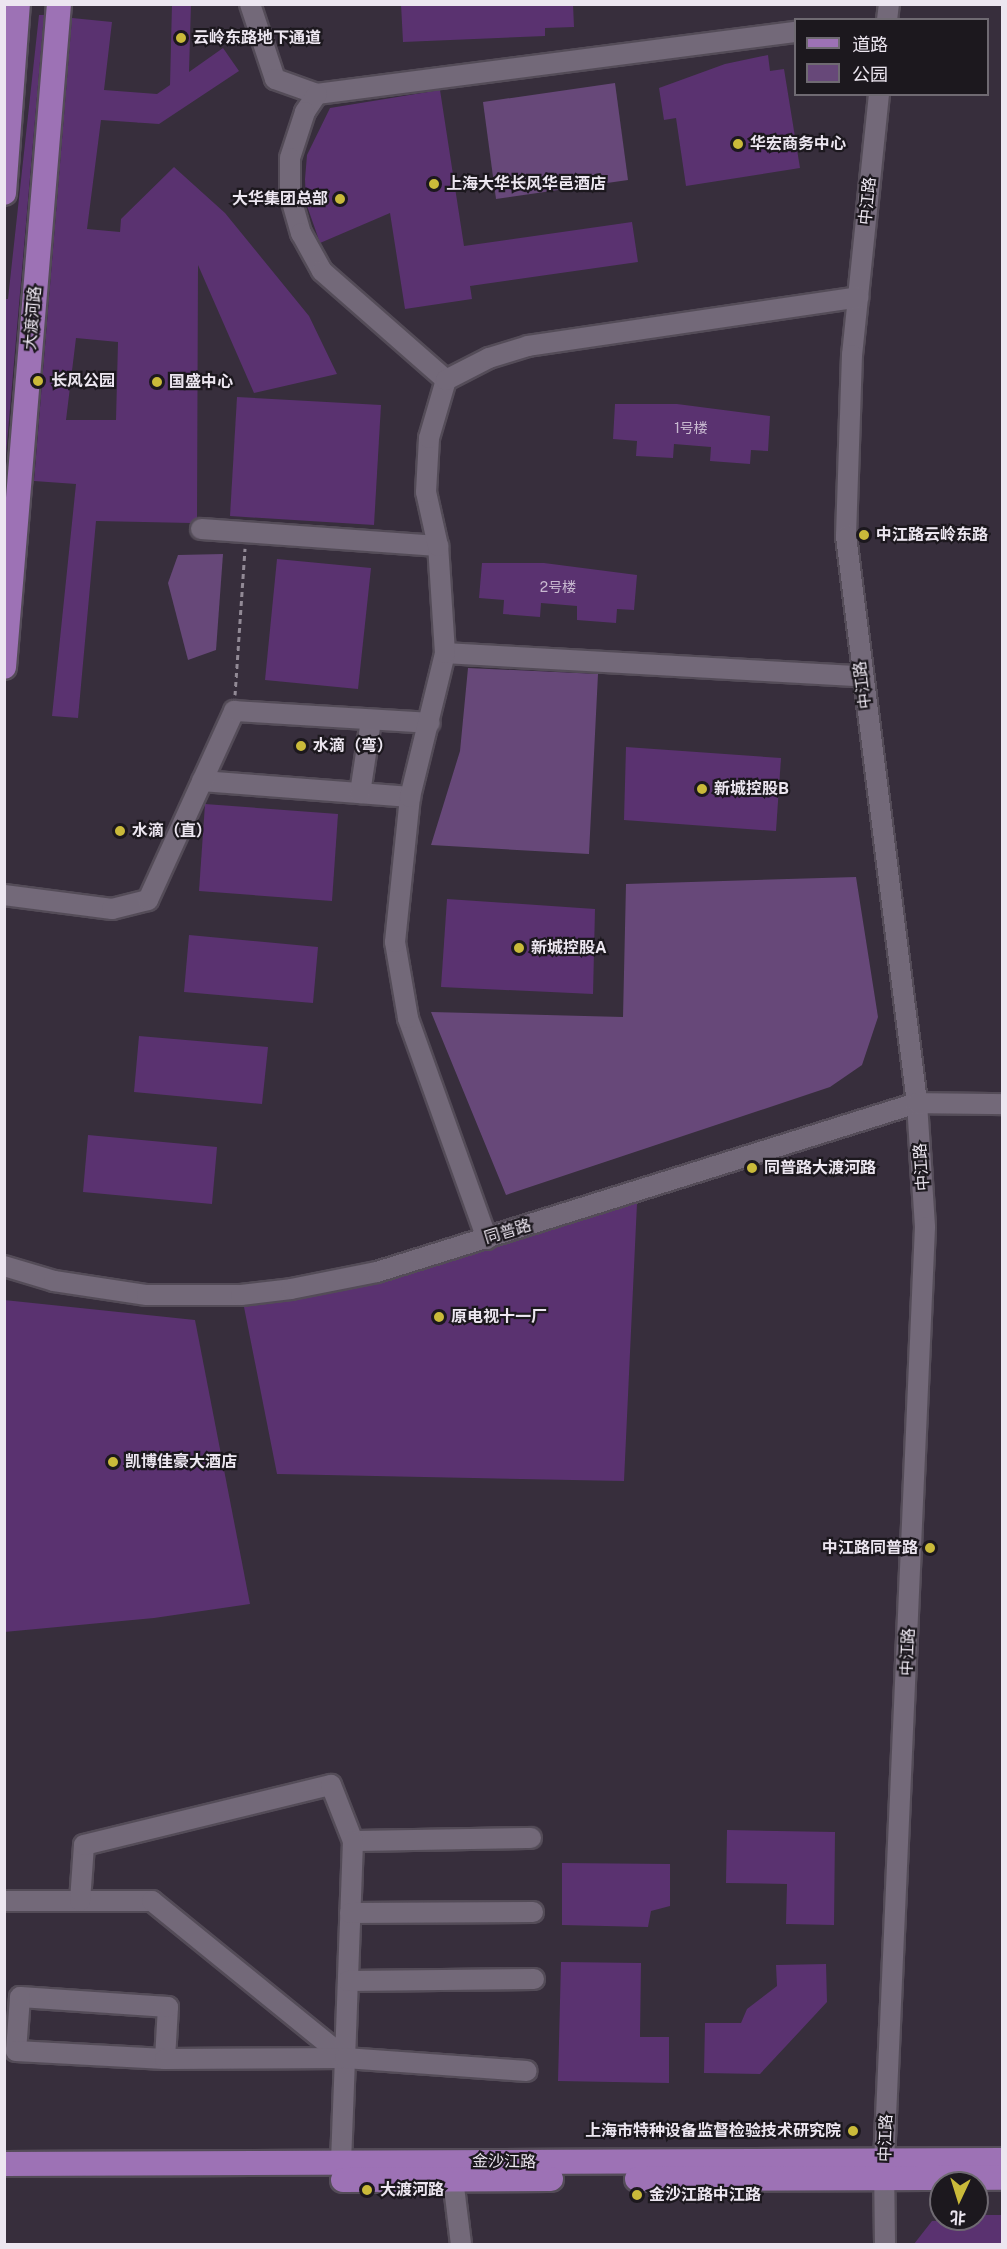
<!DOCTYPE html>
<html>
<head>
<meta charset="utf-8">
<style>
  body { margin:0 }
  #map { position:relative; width:1007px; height:2249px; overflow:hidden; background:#372e3c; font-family:"Public Sans","Noto Sans SC",sans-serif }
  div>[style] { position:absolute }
  .green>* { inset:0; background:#674879 }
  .building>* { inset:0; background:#5a3270 }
  .path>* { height:3px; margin-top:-1.5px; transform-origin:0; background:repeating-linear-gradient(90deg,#928a96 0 4.5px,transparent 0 9px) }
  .roads { filter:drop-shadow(2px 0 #544c58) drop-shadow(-2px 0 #544c58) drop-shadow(0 2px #544c58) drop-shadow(0 -2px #544c58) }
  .minor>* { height:20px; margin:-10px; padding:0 10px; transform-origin:10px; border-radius:10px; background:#736979 }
  .major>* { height:24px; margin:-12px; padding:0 12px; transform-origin:12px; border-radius:12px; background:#9d72b5 }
  .dots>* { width:16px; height:16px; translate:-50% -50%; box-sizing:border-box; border:3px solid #1c181e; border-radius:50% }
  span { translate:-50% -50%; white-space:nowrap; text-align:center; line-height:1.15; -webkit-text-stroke:4.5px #1c181e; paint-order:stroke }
  .number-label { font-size:14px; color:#c8b9d0 }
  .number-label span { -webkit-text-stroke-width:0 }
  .poi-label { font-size:16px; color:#ece6f0; font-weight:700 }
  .left { translate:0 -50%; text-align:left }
  .right { translate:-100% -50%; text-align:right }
  .street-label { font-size:16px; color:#ece6f0 }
  .frame { position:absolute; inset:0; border:6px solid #ece6f0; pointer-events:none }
  .legend { position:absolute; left:794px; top:18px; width:195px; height:78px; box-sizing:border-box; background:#1c181e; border:2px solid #6f6a72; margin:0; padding:8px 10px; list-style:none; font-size:18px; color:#ece6f0 }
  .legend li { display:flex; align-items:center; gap:12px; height:30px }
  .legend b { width:30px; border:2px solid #6f6a72 }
  .north { position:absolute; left:929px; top:2171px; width:60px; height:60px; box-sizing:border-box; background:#1c181e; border:2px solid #6f6a72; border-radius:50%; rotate:184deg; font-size:16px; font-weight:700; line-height:24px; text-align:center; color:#ece6f0 }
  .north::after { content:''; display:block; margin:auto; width:21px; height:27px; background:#caba3a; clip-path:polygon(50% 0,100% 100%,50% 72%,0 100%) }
</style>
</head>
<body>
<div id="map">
  <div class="green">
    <div style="clip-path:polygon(615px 83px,628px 180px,496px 199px,483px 102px)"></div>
    <div style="clip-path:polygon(223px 554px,216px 650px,188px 660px,168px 583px,178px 555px)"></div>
    <div style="clip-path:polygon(468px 668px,598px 674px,589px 854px,431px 845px,460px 751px)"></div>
    <div style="clip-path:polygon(856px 877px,878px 1017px,862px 1065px,830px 1087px,506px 1195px,431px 1012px,623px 1017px,626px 884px)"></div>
  </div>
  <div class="building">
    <div style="clip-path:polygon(evenodd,172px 4px,191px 4px,189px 72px,223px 48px,239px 71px,159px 124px,101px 120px,87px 229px,120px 232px,121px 219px,174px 167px,225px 213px,309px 316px,337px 374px,254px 393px,198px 265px,197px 518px,191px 523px,96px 521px,78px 718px,52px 716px,76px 484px,34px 481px,72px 18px,112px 22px,104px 90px,157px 94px,170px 85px,172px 4px,76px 338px,118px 342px,116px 420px,66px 420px,76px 338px)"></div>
    <div style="clip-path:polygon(401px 4px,573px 4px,574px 27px,545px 28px,545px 36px,403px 42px)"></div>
    <div style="clip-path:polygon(39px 15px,44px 15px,4px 478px,4px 299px,8px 299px)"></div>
    <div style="clip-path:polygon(768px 55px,770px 71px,784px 69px,800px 168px,686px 186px,676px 118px,664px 120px,659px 88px,725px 64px)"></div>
    <div style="clip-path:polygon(440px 90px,464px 246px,632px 222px,638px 262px,470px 286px,472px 299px,405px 309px,390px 213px,320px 243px,306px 203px,305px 179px,307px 155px,330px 108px)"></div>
    <div style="clip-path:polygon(237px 397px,381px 405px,374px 525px,230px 516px)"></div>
    <div style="clip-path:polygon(615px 404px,677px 404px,770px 416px,768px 451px,751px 450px,750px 464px,710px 461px,711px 447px,674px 444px,673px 458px,636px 456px,637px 441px,613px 439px)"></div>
    <div style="clip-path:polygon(277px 559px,371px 568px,358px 689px,265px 680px)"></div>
    <div style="clip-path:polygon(482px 563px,544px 563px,637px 575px,634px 610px,617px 609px,616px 623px,577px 620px,577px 606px,541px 603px,540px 617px,503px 614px,504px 600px,479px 598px)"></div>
    <div style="clip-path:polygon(626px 747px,781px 758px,776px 831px,624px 820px)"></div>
    <div style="clip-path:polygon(205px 804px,338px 814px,332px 901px,199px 891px)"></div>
    <div style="clip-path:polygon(447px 899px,595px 909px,593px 994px,441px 987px)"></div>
    <div style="clip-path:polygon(189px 935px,318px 947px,313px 1003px,184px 992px)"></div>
    <div style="clip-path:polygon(139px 1036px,268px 1047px,262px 1104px,134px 1092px)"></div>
    <div style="clip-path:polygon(88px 1135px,217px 1147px,212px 1204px,83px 1192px)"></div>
    <div style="clip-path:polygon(637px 1203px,624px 1481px,277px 1474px,244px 1307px,380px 1283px)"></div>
    <div style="clip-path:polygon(4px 1300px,195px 1320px,250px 1604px,154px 1618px,4px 1632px)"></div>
    <div style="clip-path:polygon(727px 1830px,835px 1832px,834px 1925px,786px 1924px,787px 1884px,726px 1883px)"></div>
    <div style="clip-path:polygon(562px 1863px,670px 1864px,670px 1906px,651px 1911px,648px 1927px,562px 1925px)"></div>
    <div style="clip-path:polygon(561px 1962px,641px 1963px,640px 2037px,669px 2037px,669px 2083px,558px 2081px)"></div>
    <div style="clip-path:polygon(826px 1964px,827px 2002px,760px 2074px,704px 2073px,705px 2023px,741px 2023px,747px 2009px,777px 1986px,776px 1965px)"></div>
    <div style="clip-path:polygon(977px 2215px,1002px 2215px,1002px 2244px,914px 2244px,932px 2221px,977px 2219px)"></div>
  </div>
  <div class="path">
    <div style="left:235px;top:695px;width:147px;rotate:-86.1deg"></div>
  </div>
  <div class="roads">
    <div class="minor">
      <div style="left:250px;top:4px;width:79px;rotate:71.6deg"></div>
      <div style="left:275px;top:79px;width:45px;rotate:19.7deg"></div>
      <div style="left:317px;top:94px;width:483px;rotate:-7.4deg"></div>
      <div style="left:887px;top:20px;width:16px;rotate:-83deg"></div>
      <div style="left:317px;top:94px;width:22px;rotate:124deg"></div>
      <div style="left:305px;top:112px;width:48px;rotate:108.1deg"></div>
      <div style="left:290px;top:158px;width:37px;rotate:90deg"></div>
      <div style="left:290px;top:195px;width:40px;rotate:74deg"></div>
      <div style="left:301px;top:233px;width:43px;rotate:61.1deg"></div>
      <div style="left:322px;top:271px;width:165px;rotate:41.3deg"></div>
      <div style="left:879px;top:94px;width:262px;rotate:95.9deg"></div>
      <div style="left:852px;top:355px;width:181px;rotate:91.9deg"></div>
      <div style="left:846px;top:536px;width:571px;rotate:82.86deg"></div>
      <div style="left:917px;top:1103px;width:124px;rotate:86.3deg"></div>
      <div style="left:925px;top:1227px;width:936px;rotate:92.51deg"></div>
      <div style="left:884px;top:2162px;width:82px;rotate:89.3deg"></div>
      <div style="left:201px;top:529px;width:238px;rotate:4.1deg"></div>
      <div style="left:445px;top:653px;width:418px;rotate:3.2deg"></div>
      <div style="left:202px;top:781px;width:209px;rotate:4.4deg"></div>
      <div style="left:360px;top:793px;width:74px;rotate:-81.4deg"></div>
      <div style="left:4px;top:895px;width:109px;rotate:7.4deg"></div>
      <div style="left:112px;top:909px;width:37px;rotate:-14deg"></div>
      <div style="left:148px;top:900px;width:208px;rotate:-65.5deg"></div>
      <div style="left:234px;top:711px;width:196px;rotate:3.5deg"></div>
      <div style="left:487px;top:1239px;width:235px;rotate:-109.7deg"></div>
      <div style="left:408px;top:1018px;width:77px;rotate:-99.7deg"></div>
      <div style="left:395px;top:942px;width:146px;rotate:-84.1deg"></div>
      <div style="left:410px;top:797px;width:148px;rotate:-76.3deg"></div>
      <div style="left:445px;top:653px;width:107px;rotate:-93.7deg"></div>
      <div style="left:438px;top:546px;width:55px;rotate:-102.5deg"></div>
      <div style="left:426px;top:492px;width:54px;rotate:-86.8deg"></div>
      <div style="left:429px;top:438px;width:60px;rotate:-73.7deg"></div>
      <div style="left:446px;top:380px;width:48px;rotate:-27.1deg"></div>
      <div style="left:489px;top:358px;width:41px;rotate:-17.1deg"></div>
      <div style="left:528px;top:346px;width:334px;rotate:-8.4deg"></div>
      <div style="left:4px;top:1266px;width:52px;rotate:16.7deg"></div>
      <div style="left:54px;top:1281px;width:94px;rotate:8.6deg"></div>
      <div style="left:147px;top:1295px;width:94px"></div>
      <div style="left:241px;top:1295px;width:50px;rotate:-6.8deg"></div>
      <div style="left:291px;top:1289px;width:88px;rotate:-11.2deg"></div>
      <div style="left:377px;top:1272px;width:566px;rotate:-17.38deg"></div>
      <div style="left:917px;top:1103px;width:85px;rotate:0.7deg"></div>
      <div style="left:353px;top:1841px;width:178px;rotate:-1deg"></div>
      <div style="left:4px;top:1901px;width:148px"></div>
      <div style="left:152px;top:1901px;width:249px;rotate:39.1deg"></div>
      <div style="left:345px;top:2058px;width:105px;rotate:92.2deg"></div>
      <div style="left:80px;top:1901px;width:56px;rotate:-85.9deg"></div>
      <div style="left:84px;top:1845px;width:254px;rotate:-13.7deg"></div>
      <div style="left:331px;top:1785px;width:60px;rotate:68.6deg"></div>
      <div style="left:353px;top:1841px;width:217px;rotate:92.1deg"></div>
      <div style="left:350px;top:1913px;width:183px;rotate:-0.3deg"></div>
      <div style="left:348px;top:1981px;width:186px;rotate:-0.6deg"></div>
      <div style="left:165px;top:2059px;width:52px;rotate:-86.7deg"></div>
      <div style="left:168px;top:2007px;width:148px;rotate:-176.1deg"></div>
      <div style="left:20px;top:1997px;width:54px;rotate:94.2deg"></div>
      <div style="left:16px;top:2051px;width:149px;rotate:3.1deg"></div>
      <div style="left:165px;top:2059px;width:180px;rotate:-0.3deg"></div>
      <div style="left:345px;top:2058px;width:182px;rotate:4.1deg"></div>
      <div style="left:453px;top:2179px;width:65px;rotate:83deg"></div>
    </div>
    <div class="major">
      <div style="left:4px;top:193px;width:190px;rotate:-85.8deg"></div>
      <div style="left:4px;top:667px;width:665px;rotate:-85.26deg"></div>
      <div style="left:4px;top:2164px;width:998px;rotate:-0.23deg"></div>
      <div style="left:637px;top:2179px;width:365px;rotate:-0.2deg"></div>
      <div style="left:343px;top:2180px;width:208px;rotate:-0.3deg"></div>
    </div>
  </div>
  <div class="dots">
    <div style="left:181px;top:38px;background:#caba3a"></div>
    <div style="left:738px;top:144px;background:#caba3a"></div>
    <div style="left:434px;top:184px;background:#caba3a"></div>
    <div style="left:340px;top:199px;background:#caba3a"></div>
    <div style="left:38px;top:381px;background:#caba3a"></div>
    <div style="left:157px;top:382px;background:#caba3a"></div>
    <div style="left:864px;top:535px;background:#caba3a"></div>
    <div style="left:301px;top:746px;background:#caba3a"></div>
    <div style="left:702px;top:789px;background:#caba3a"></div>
    <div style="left:120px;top:831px;background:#caba3a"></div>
    <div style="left:519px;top:948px;background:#caba3a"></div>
    <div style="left:752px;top:1168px;background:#caba3a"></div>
    <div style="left:439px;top:1317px;background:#caba3a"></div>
    <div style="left:113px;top:1462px;background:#caba3a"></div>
    <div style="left:930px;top:1548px;background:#caba3a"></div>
    <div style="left:853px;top:2131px;background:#caba3a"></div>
    <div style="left:367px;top:2190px;background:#caba3a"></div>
    <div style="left:637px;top:2195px;background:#caba3a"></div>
  </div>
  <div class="number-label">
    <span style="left:691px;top:428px">1号楼</span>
    <span style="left:558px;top:587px">2号楼</span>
  </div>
  <div class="poi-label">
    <span class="left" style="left:193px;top:38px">云岭东路地下通道</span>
    <span class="left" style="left:750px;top:144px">华宏商务中心</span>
    <span class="left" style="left:446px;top:184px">上海大华长风华邑酒店</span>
    <span class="right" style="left:328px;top:199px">大华集团总部</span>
    <span class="left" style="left:51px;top:381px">长风公园</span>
    <span class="left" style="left:169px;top:382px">国盛中心</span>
    <span class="left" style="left:876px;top:535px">中江路云岭东路</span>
    <span class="left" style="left:313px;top:746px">水滴（弯）</span>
    <span class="left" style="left:714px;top:789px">新城控股B</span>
    <span class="left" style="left:132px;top:831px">水滴（直）</span>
    <span class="left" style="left:531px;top:948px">新城控股A</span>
    <span class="left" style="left:764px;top:1168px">同普路大渡河路</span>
    <span class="left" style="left:451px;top:1317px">原电视十一厂</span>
    <span class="left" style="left:125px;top:1462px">凯博佳豪大酒店</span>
    <span class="right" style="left:918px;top:1548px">中江路同普路</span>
    <span class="right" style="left:841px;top:2131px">上海市特种设备监督检验技术研究院</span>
    <span class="left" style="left:380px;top:2190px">大渡河路</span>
    <span class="left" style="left:649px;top:2195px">金沙江路中江路</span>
  </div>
  <div class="street-label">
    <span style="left:868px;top:201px;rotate:-84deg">中江路</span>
    <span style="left:33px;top:318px;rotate:-85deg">大渡河路</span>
    <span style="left:863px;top:685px;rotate:-97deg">中江路</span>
    <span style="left:922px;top:1167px;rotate:-94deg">中江路</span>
    <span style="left:508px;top:1232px;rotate:-17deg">同普路</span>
    <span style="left:908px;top:1652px;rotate:-87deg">中江路</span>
    <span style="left:886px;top:2138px;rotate:-88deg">中江路</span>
    <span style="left:504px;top:2162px;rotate:1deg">金沙江路</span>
  </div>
  <div class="frame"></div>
  <ul class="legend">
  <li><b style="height:8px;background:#9d72b5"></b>道路</li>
  <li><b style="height:16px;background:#674879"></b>公园</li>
  </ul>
  <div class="north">北</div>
</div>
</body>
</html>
